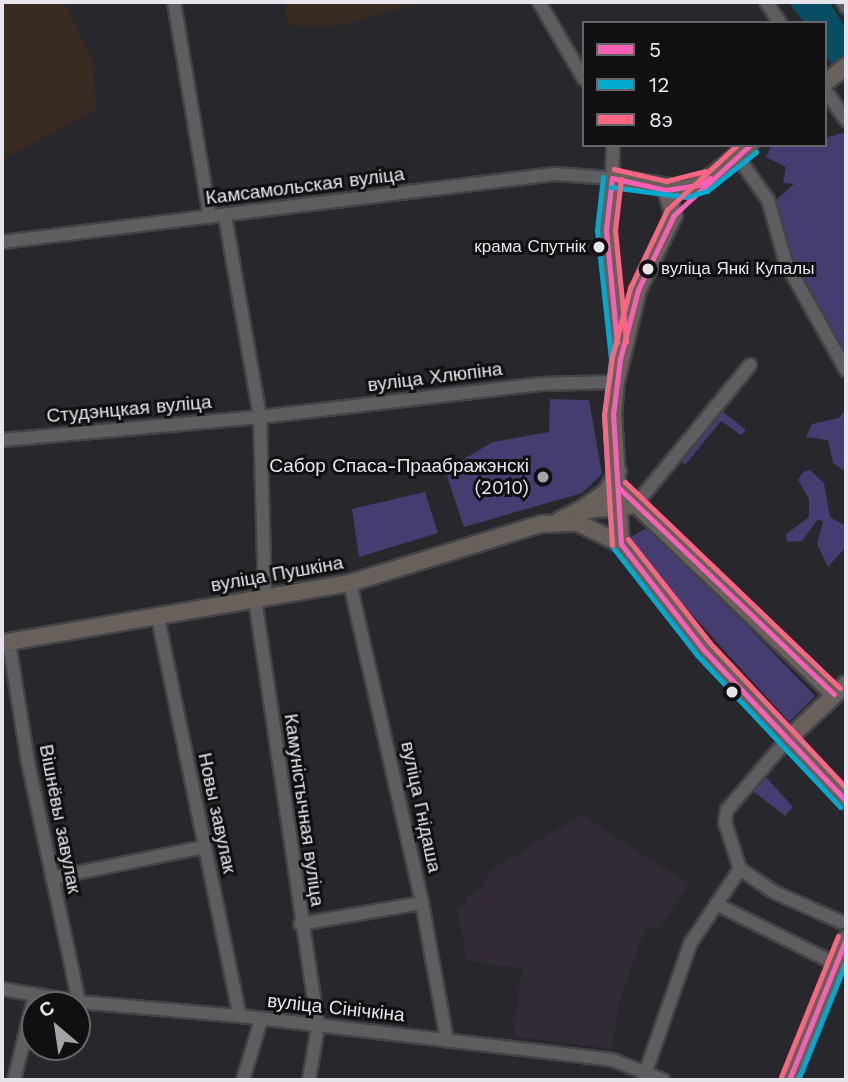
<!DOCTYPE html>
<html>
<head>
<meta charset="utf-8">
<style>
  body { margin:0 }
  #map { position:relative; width:848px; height:1082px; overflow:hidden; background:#28282c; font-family:"Work Sans",sans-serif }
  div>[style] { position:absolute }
  .commercial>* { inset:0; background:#332a37 }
  .education>* { inset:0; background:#372b21 }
  .green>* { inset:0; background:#453c6f }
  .water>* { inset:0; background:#074d63 }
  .roads { filter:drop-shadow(2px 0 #444348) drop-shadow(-2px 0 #444348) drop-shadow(0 2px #444348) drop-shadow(0 -2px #444348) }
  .minor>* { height:12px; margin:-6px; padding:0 6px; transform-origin:6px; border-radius:6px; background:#5e5e61 }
  .major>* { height:16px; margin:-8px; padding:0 8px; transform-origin:8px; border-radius:8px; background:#68605b }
  .bus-1>* { height:5px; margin:-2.5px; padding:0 2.5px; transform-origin:2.5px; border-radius:2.5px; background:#f860b3 }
  .bus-2>* { height:5px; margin:-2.5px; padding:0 2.5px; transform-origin:2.5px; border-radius:2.5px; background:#00a9ce }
  .bus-3>* { height:5px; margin:-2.5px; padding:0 2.5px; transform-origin:2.5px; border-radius:2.5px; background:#fa6682 }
  .dots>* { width:19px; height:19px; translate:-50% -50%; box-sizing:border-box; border:4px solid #101013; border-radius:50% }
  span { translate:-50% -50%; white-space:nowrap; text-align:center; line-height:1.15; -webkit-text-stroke:6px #101013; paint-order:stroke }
  .bus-label { font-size:17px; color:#e6e5eb }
  .right { translate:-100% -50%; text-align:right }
  .left { translate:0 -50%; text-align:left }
  .street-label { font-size:19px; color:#e6e5eb }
  .poi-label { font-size:19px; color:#e6e5eb }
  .frame { position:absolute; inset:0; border:4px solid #e6e5eb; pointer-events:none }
  .legend { position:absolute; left:582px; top:21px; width:245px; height:126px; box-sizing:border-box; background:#101013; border:2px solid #666569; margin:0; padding:9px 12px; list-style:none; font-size:21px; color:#e6e5eb }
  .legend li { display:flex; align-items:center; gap:14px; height:35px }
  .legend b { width:35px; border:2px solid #666569 }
  .north { position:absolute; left:21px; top:991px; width:70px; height:70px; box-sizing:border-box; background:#101013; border:2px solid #666569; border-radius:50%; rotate:331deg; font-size:19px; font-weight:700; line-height:28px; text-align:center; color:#e6e5eb }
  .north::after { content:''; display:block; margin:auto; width:24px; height:32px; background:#a4a3a8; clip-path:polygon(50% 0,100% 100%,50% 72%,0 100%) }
</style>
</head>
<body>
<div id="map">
  <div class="commercial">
    <div style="clip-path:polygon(581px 815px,689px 884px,659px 929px,646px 926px,620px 1000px,612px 1049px,514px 1036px,522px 968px,467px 961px,457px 907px,467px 906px,466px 897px,483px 888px,490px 871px)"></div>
  </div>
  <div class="education">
    <div style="clip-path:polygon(2px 2px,64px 2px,93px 62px,96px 109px,2px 160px)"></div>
    <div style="clip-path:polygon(284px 2px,424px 2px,333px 27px,288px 25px)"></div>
  </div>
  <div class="green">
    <div style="clip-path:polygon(846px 132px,846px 360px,787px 252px,775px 201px,794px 184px,783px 183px,786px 167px,766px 157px,772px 145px,825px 145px,825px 138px)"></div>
    <div style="clip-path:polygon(550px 399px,589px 400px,602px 474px,582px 493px,464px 527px,445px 470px,493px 442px,549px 432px)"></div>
    <div style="clip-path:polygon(846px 409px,846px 472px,833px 463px,828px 440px,806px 437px,812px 424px,839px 418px)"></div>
    <div style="clip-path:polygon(722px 411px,746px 430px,741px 435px,721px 421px,685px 465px,681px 461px)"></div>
    <div style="clip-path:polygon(810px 470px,824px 483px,830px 517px,846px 526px,846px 547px,828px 567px,817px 544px,823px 522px,818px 519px,802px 541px,788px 542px,785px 535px,809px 517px,809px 499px,798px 480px,803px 472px)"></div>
    <div style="clip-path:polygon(425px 492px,438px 533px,359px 557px,352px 509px)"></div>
    <div style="clip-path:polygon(650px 526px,815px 696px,789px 722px,631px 547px,631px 537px)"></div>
    <div style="clip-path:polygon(766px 777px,793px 807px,785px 816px,753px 791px)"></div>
  </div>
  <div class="water">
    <div style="clip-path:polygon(788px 2px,830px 2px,846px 30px,846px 83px,825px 55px,825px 23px,805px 23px)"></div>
  </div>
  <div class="roads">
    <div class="minor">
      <div style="left:174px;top:2px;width:218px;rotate:80.5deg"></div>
      <div style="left:539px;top:2px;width:89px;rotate:59.7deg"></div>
      <div style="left:766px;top:2px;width:25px;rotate:56deg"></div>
      <div style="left:843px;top:2px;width:6px;rotate:59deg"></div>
      <div style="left:825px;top:90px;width:37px;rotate:55deg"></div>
      <div style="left:737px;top:156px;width:54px;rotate:54.8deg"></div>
      <div style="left:768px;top:200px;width:66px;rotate:74.1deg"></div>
      <div style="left:786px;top:263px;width:123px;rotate:60.7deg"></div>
      <div style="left:225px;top:216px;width:204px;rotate:80.1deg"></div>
      <div style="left:260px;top:417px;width:181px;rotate:88.4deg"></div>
      <div style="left:2px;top:242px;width:557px;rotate:-7.01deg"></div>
      <div style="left:555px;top:174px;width:57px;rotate:4deg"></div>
      <div style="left:612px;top:178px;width:33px;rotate:-88deg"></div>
      <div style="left:2px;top:440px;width:259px;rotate:-5.1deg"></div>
      <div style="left:260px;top:417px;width:283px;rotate:-6.7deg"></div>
      <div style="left:541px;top:384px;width:75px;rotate:-1.5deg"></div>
      <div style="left:636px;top:504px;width:180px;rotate:-50.6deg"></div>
      <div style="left:350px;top:583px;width:328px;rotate:77.3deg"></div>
      <div style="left:422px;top:903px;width:140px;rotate:79.7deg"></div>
      <div style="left:255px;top:599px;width:432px;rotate:81.6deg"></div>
      <div style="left:318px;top:1026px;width:55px;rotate:99.5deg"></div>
      <div style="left:158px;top:618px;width:406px;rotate:78.4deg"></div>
      <div style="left:9px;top:642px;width:121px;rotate:81deg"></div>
      <div style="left:28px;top:762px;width:245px;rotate:78deg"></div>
      <div style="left:740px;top:869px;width:41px;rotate:34.1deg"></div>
      <div style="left:774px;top:892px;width:73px;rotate:24.1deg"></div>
      <div style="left:52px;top:878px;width:156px;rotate:-11.5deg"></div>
      <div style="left:716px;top:904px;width:132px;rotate:26.6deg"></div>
      <div style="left:300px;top:924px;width:124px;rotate:-9.8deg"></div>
      <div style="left:2px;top:989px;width:78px;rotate:9.6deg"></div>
      <div style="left:79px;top:1002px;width:162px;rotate:5deg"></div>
      <div style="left:240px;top:1016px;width:376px;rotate:6.7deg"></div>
      <div style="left:613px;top:1060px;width:54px;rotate:21.8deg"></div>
      <div style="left:14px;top:1080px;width:88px;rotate:-76.1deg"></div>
      <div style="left:243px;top:1080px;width:63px;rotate:-73.3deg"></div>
      <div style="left:643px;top:1080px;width:144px;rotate:-70.9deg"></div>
      <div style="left:690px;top:944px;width:90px;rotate:-56.3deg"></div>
      <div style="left:740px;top:869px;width:49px;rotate:-107.7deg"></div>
      <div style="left:725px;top:822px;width:12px;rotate:-81deg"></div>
      <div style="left:727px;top:810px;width:91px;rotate:-49.5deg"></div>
    </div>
    <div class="major">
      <div style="left:825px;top:83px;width:27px;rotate:-39deg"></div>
      <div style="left:619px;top:350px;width:121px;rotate:-96.2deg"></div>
      <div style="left:606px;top:230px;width:52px;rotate:-83.4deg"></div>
      <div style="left:612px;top:178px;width:73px;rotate:8.7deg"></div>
      <div style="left:684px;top:189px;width:19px;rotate:-16deg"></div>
      <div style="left:702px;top:184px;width:62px;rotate:-39.1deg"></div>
      <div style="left:619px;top:488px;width:298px;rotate:43.8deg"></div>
      <div style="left:582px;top:509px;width:29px;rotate:-35deg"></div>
      <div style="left:606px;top:492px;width:24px;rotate:-60deg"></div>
      <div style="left:560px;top:520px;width:20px;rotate:-27deg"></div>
      <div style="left:578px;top:511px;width:52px;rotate:-5.5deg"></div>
      <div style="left:621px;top:544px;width:129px;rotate:-93.5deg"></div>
      <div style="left:613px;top:415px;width:33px;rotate:-85deg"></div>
      <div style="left:616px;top:382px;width:95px;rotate:-76.6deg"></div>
      <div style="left:638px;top:290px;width:83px;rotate:-64.4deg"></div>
      <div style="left:674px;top:215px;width:26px;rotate:-108deg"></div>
      <div style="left:2px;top:643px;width:353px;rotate:-9.8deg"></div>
      <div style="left:350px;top:583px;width:200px;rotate:-17.2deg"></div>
      <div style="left:541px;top:524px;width:37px;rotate:-2deg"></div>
      <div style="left:578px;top:523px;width:48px;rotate:26deg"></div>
      <div style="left:621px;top:544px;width:133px;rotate:52deg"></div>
      <div style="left:703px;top:649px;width:209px;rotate:46.7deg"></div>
      <div style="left:786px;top:741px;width:83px;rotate:-43.5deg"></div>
      <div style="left:789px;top:1080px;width:152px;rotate:-68deg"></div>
    </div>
  </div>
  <div class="bus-1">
    <div style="left:612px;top:178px;width:52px;rotate:96.6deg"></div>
    <div style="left:606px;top:230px;width:113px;rotate:84.4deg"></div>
    <div style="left:612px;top:178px;width:55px;rotate:12.5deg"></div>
    <div style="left:666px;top:190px;width:36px;rotate:-9deg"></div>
    <div style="left:702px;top:184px;width:10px;rotate:-37deg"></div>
    <div style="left:619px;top:488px;width:298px;rotate:43.8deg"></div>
    <div style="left:621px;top:544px;width:129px;rotate:-93.5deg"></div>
    <div style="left:613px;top:415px;width:56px;rotate:-82.9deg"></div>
    <div style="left:620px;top:359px;width:71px;rotate:-75.4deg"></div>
    <div style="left:638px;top:290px;width:83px;rotate:-64.4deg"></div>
    <div style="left:674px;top:215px;width:103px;rotate:-42.6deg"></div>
    <div style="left:621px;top:544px;width:133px;rotate:52deg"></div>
    <div style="left:703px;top:649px;width:209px;rotate:46.7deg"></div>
    <div style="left:789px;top:1080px;width:152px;rotate:-68deg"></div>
  </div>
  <div class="bus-2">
    <div style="left:603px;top:177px;width:53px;rotate:96.5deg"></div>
    <div style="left:597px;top:230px;width:130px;rotate:83.8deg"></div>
    <div style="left:611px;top:359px;width:56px;rotate:97.1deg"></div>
    <div style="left:604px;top:415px;width:130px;rotate:86.5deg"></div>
    <div style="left:611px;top:187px;width:76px;rotate:7.6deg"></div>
    <div style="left:686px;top:197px;width:22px;rotate:-16deg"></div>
    <div style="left:707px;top:191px;width:63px;rotate:-38.5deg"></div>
    <div style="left:614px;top:549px;width:135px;rotate:51.9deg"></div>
    <div style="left:697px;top:655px;width:209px;rotate:46.7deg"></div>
    <div style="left:798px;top:1080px;width:127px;rotate:-67.9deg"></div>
  </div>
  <div class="bus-3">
    <div style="left:614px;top:169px;width:53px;rotate:13deg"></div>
    <div style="left:666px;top:181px;width:40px;rotate:-14.4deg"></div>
    <div style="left:621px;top:179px;width:51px;rotate:96.7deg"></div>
    <div style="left:615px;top:230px;width:112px;rotate:84.3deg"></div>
    <div style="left:625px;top:482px;width:298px;rotate:43.8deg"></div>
    <div style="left:628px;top:539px;width:132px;rotate:51.7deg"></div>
    <div style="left:710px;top:643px;width:199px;rotate:46.8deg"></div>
    <div style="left:612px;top:545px;width:130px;rotate:-93.5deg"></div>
    <div style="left:604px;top:415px;width:59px;rotate:-82.1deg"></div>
    <div style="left:612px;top:357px;width:71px;rotate:-75.4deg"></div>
    <div style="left:630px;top:288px;width:86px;rotate:-64.6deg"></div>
    <div style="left:667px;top:210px;width:96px;rotate:-42.9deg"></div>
    <div style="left:781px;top:1077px;width:152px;rotate:-68deg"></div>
  </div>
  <div class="dots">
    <div style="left:599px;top:247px;background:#e6e5eb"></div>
    <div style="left:648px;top:269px;background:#e6e5eb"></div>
    <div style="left:543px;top:477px;background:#a4a3a8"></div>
    <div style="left:732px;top:692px;background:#e6e5eb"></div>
  </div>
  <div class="bus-label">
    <span class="right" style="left:586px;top:247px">крама Спутнік</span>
    <span class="left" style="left:661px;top:269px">вуліца Янкі Купалы</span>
  </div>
  <div class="street-label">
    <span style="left:305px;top:186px;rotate:-7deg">Камсамольская вуліца</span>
    <span style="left:435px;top:377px;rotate:-7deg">вуліца Хлюпіна</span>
    <span style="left:129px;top:409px;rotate:-5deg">Студэнцкая вуліца</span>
    <span style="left:277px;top:574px;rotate:-10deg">вуліца Пушкіна</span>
    <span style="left:421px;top:807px;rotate:78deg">вуліца Гнідаша</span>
    <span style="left:304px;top:810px;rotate:82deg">Камуністычная вуліца</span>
    <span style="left:217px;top:813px;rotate:78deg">Новы завулак</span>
    <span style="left:60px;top:819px;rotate:79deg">Вішнёвы завулак</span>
    <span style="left:336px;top:1008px;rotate:6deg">вуліца Сінічкіна</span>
  </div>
  <div class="poi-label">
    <span class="right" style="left:529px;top:477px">Сабор Спаса-Праабражэнскі<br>(2010)</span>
  </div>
  <div class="frame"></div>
  <ul class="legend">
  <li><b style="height:9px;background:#f860b3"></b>5</li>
  <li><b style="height:9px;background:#00a9ce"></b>12</li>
  <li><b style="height:9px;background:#fa6682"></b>8э</li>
  </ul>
  <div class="north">С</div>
</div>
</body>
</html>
